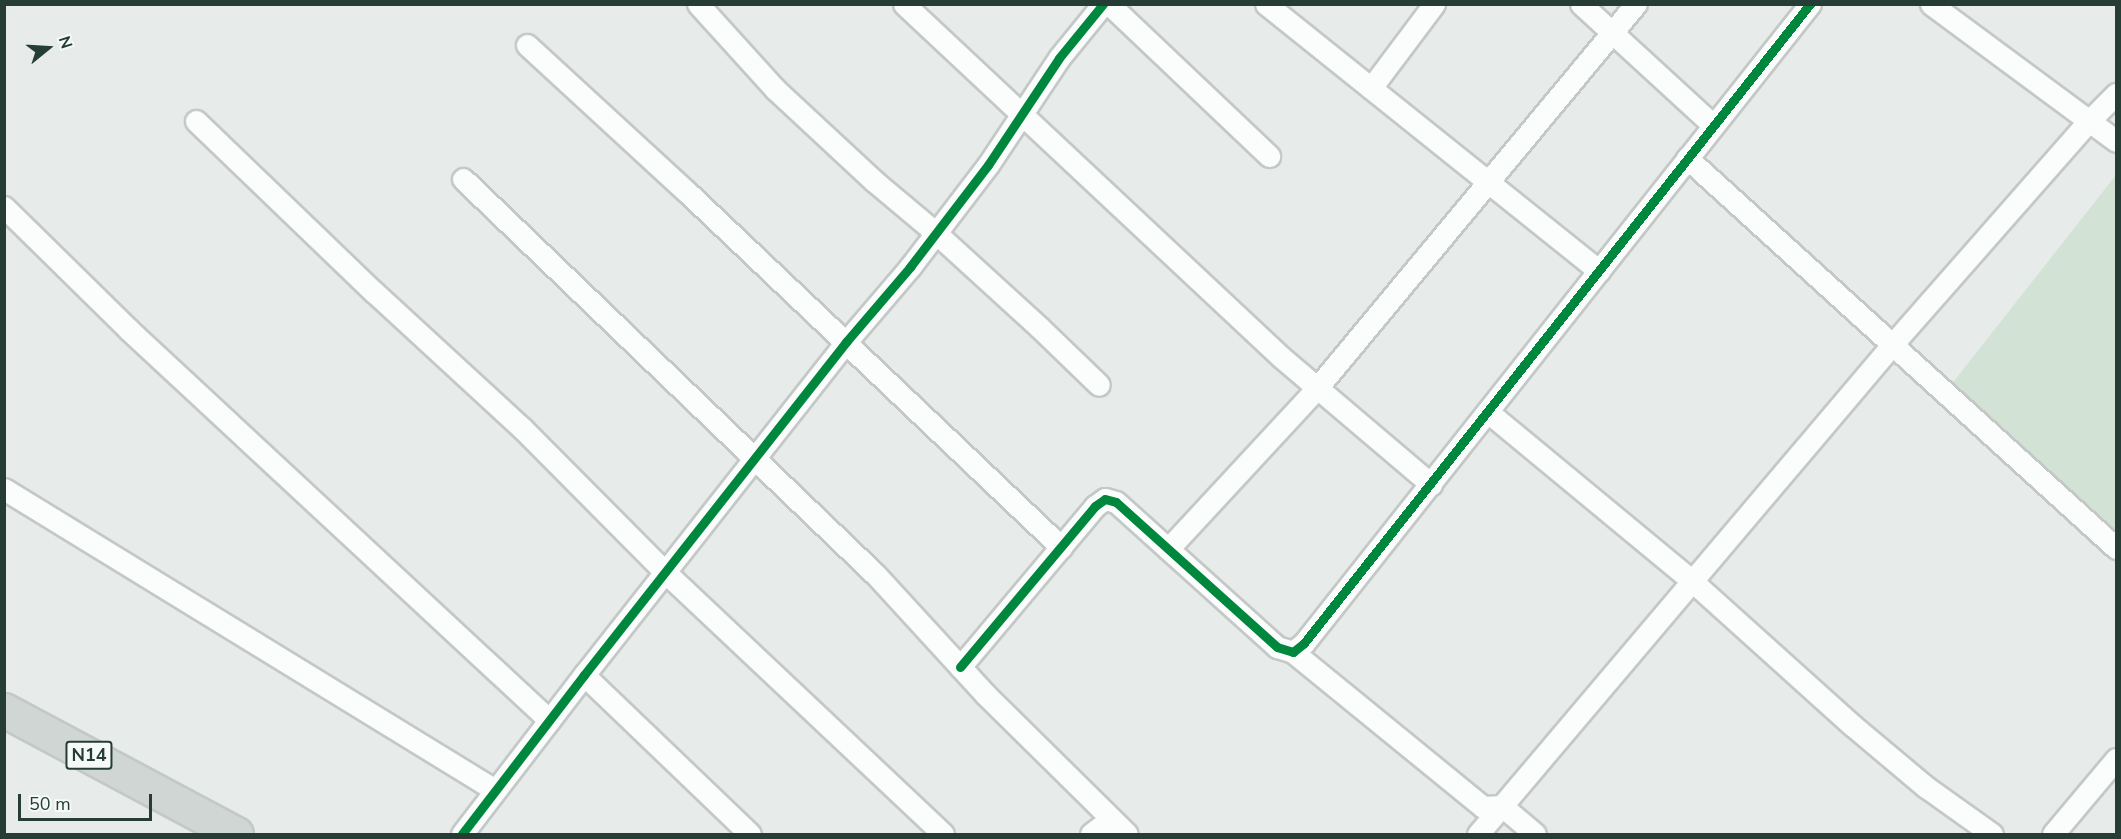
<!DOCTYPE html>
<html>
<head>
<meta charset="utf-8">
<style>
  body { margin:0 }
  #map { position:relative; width:2121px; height:839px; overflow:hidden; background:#e7ebe9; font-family:"Nunito Sans",sans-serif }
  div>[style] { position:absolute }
  .green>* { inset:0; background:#d2e3d6 }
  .roads { filter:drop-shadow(2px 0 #c4c8c6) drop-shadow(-2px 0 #c4c8c6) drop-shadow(0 2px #c4c8c6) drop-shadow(0 -2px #c4c8c6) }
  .street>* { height:21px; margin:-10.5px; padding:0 10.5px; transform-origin:10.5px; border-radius:10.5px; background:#fbfcfc }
  .primary>* { height:33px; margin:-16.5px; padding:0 16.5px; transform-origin:16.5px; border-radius:16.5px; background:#cfd6d4 }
  .cycleway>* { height:9px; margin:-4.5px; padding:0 4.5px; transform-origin:4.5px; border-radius:4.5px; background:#00873e }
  span { translate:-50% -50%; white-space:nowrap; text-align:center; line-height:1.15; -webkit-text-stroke:4.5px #f5f9f7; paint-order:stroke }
  .shield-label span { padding:2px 4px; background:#f5f9f7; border:2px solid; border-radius:4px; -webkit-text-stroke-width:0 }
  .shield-label { font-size:18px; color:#253d35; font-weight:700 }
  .frame { position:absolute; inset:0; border:6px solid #253d35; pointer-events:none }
  .north { position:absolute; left:18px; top:18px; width:60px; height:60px; -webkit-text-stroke:4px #f5f9f7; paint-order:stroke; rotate:72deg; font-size:16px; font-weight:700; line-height:24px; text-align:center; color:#253d35 }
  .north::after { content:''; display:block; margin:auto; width:21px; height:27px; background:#253d35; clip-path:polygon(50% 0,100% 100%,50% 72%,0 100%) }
  .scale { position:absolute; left:18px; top:794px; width:134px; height:27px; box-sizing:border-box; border:3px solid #253d35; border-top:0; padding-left:8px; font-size:18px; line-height:21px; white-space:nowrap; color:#253d35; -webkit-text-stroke:4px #f5f9f7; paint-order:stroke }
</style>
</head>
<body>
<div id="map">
  <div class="green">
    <div style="clip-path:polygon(2116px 175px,2116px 546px,1940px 399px)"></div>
  </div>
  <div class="roads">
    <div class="street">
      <div style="left:698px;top:4px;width:115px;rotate:47.8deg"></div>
      <div style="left:775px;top:89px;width:135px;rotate:42.9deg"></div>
      <div style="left:874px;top:181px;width:81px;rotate:40deg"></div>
      <div style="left:936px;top:233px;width:139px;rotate:42.4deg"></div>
      <div style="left:1039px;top:327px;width:83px;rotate:44deg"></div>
      <div style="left:904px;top:4px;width:516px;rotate:43.12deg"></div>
      <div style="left:1281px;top:357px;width:197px;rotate:40.3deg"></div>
      <div style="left:1109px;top:4px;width:221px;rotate:43.5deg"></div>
      <div style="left:1266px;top:4px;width:427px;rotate:38.7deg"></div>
      <div style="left:1581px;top:4px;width:179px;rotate:42.5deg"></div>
      <div style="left:1931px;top:4px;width:230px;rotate:36.5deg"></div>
      <div style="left:527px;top:45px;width:217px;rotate:42.6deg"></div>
      <div style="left:687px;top:192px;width:516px;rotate:43.51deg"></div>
      <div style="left:1371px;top:88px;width:105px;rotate:-53.1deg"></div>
      <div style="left:196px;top:121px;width:247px;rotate:43.9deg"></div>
      <div style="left:374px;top:292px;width:201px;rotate:42.6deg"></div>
      <div style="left:522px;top:428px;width:203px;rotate:45.2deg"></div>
      <div style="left:665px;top:572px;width:382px;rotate:43.3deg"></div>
      <div style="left:1687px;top:158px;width:580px;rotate:42.27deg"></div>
      <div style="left:463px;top:179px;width:572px;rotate:43.8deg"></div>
      <div style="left:876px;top:575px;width:161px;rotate:47.5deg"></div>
      <div style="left:985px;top:694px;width:199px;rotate:44.6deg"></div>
      <div style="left:4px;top:207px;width:174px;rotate:44.5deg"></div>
      <div style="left:128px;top:329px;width:575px;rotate:42.88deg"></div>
      <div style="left:1488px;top:412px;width:265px;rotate:39.6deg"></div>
      <div style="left:1692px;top:581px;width:215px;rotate:42deg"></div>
      <div style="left:1852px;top:725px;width:97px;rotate:40deg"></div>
      <div style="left:1926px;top:787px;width:81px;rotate:35.5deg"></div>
      <div style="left:4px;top:489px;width:576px;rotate:31.51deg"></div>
      <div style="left:1168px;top:549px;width:219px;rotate:-47.2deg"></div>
      <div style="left:1317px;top:388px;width:499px;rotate:-50.3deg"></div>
      <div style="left:1293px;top:652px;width:245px;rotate:39.2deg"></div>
      <div style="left:1483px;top:807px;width:19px;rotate:-3deg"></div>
      <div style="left:1502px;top:806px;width:43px;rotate:40.3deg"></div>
      <div style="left:960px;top:667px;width:210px;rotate:-50deg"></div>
      <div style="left:1095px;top:506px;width:12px;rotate:-35deg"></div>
      <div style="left:1105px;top:499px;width:11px;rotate:15deg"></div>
      <div style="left:1116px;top:502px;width:217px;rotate:42deg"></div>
      <div style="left:1277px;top:647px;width:17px;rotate:17deg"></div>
      <div style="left:1293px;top:652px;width:14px;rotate:-39deg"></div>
      <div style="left:1304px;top:643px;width:815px;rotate:-51.63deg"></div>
      <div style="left:584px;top:675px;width:230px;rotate:43.8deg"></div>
      <div style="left:462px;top:834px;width:200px;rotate:-52.5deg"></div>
      <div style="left:584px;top:675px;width:424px;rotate:-51.8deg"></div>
      <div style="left:846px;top:342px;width:99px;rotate:-49.5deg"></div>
      <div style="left:910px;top:267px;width:128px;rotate:-52.6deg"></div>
      <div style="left:988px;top:165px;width:128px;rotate:-56.4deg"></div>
      <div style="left:1059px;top:58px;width:70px;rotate:-50.8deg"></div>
      <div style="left:1091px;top:834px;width:25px;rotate:-37deg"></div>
      <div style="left:1478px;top:834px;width:639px;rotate:-49.76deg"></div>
      <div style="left:1891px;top:346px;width:298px;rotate:-48.7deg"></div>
      <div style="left:2088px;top:122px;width:40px;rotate:-45deg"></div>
      <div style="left:2053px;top:834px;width:98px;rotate:-50deg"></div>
    </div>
    <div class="primary">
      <div style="left:4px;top:710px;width:263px;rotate:28.1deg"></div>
    </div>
  </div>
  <div class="cycleway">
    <div style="left:960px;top:667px;width:210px;rotate:-50deg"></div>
    <div style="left:1095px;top:506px;width:12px;rotate:-35deg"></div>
    <div style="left:1105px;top:499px;width:11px;rotate:15deg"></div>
    <div style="left:1116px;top:502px;width:217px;rotate:42deg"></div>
    <div style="left:1277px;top:647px;width:17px;rotate:17deg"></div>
    <div style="left:1293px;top:652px;width:14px;rotate:-39deg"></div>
    <div style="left:1304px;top:643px;width:815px;rotate:-51.63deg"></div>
    <div style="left:462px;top:834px;width:200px;rotate:-52.5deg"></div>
    <div style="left:584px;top:675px;width:424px;rotate:-51.8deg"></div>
    <div style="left:846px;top:342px;width:99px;rotate:-49.5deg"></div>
    <div style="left:910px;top:267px;width:128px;rotate:-52.6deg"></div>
    <div style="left:988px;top:165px;width:128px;rotate:-56.4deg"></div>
    <div style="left:1059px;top:58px;width:70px;rotate:-50.8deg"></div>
  </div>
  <div class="shield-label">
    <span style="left:89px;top:755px">N14</span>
  </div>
  <div class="frame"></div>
  <div class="north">N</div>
  <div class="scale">50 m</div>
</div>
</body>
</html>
